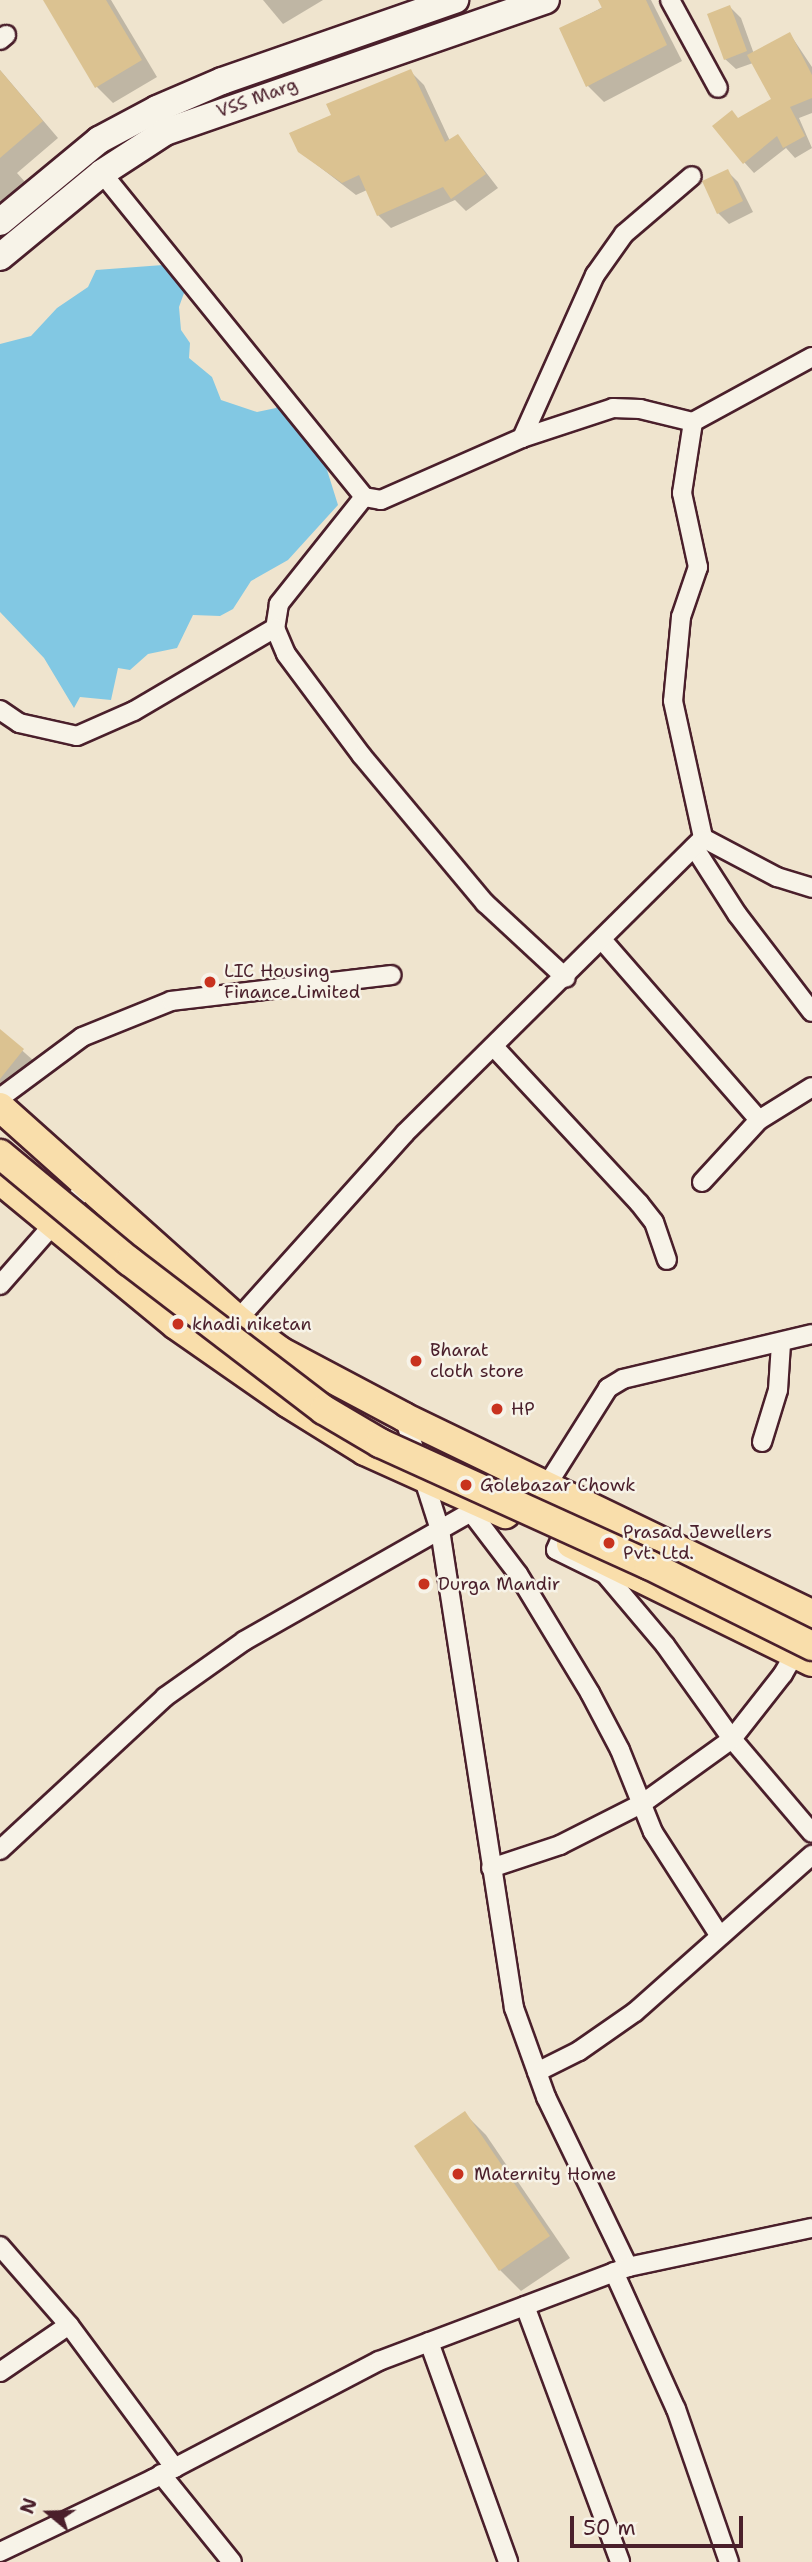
<!DOCTYPE html>
<html>
<head>
<meta charset="utf-8">
<style>
  body { margin:0 }
  #map { position:relative; width:812px; height:2562px; overflow:hidden; background:#efe4ce; font-family:"Shantell Sans",sans-serif }
  div>[style] { position:absolute }
  .water>* { inset:0; background:#82c8e3 }
  .shadow>* { inset:0; background:#0003 }
  .building>* { inset:0; background:#dbc291 }
  .roads { filter:drop-shadow(2px 0 #4a1f2b) drop-shadow(-2px 0 #4a1f2b) drop-shadow(0 2px #4a1f2b) drop-shadow(0 -2px #4a1f2b) }
  .street>* { height:18px; margin:-9px; padding:0 9px; transform-origin:9px; border-radius:9px; background:#f7f3e8 }
  .secondary>* { height:26px; margin:-13px; padding:0 13px; transform-origin:13px; border-radius:13px; background:#f7f3e8 }
  .primary>* { height:28px; margin:-14px; padding:0 14px; transform-origin:14px; border-radius:14px; background:#f9deab }
  .bridges { filter:drop-shadow(2px 0 #4a1f2b) drop-shadow(-2px 0 #4a1f2b) drop-shadow(0 2px #4a1f2b) drop-shadow(0 -2px #4a1f2b) }
  .primary-bridge>* { height:28px; margin:-14px; padding:0 14px; transform-origin:14px; border-radius:14px; background:#f9deab }
  .dots>* { width:19px; height:19px; translate:-50% -50%; box-sizing:border-box; border:4px solid #f7f3e8; border-radius:50% }
  span { translate:-50% -50%; white-space:nowrap; text-align:center; line-height:1.15; -webkit-text-stroke:5px #f7f3e8; paint-order:stroke }
  .street-label { font-size:18px; color:#4a1f2b }
  .poi-label { font-size:18px; color:#4a1f2b }
  .left { translate:0 -50%; text-align:left }
  .north { position:absolute; left:14px; top:2478px; width:70px; height:70px; -webkit-text-stroke:5px #f7f3e8; paint-order:stroke; rotate:289deg; font-size:19px; font-weight:700; line-height:28px; text-align:center; color:#4a1f2b }
  .north::after { content:''; display:block; margin:auto; width:24px; height:32px; background:#4a1f2b; clip-path:polygon(50% 0,100% 100%,50% 72%,0 100%) }
  .scale { position:absolute; left:570px; top:2516px; width:173px; height:32px; box-sizing:border-box; border:4px solid #4a1f2b; border-top:0; padding-left:9px; font-size:21px; line-height:24px; white-space:nowrap; color:#4a1f2b; -webkit-text-stroke:5px #f7f3e8; paint-order:stroke }
</style>
</head>
<body>
<div id="map">
  <div class="water">
    <div style="clip-path:polygon(163px 265px,180px 277px,184px 293px,179px 307px,181px 330px,190px 343px,189px 358px,212px 377px,221px 400px,257px 412px,276px 408px,282px 393px,317px 438px,338px 505px,288px 560px,251px 581px,233px 609px,220px 616px,193px 615px,177px 648px,148px 654px,130px 670px,118px 668px,111px 700px,80px 697px,74px 708px,44px 658px,0 612px,0 344px,31px 336px,57px 308px,88px 287px,96px 270px)"></div>
  </div>
  <div class="shadow">
    <div style="clip-path:polygon(45px 0,111px 0,157px 77px,113px 103px,97px 87px)"></div>
    <div style="clip-path:polygon(263px 0,323px 0,283px 24px)"></div>
    <div style="clip-path:polygon(616px 0,651px 0,682px 61px,604px 102px,588px 86px,561px 29px)"></div>
    <div style="clip-path:polygon(730px 7px,741px 18px,754px 54px,790px 34px,812px 67px,812px 113px,799px 118px,812px 148px,795px 158px,786px 148px,754px 173px,744px 162px,738px 119px,773px 100px,753px 63px,736px 69px,725px 59px)"></div>
    <div style="clip-path:polygon(0 70px,58px 138px,17px 173px,26px 183px,0 205px)"></div>
    <div style="clip-path:polygon(410px 71px,424px 85px,450px 141px,458px 136px,498px 188px,466px 211px,455px 200px,391px 228px,378px 215px,367px 190px,356px 195px,299px 151px,333px 115px)"></div>
    <div style="clip-path:polygon(727px 171px,738px 182px,753px 212px,729px 224px,718px 213px)"></div>
    <div style="clip-path:polygon(0 1031px,34px 1061px,9px 1091px,0 1084px)"></div>
    <div style="clip-path:polygon(465px 2114px,486px 2135px,570px 2258px,521px 2291px,500px 2270px,417px 2147px)"></div>
  </div>
  <div class="building">
    <div style="clip-path:polygon(43px 0,106px 0,142px 60px,95px 88px)"></div>
    <div style="clip-path:polygon(598px 0,646px 0,667px 45px,586px 87px,559px 28px,602px 8px)"></div>
    <div style="clip-path:polygon(730px 5px,747px 51px,724px 60px,707px 14px)"></div>
    <div style="clip-path:polygon(790px 32px,812px 75px,812px 98px,790px 107px,805px 136px,783px 148px,777px 136px,743px 164px,712px 126px,732px 110px,738px 118px,771px 99px,747px 55px)"></div>
    <div style="clip-path:polygon(411px 69px,445px 142px,458px 134px,486px 174px,451px 199px,443px 187px,377px 216px,359px 175px,342px 183px,298px 152px,289px 133px,331px 115px,326px 104px)"></div>
    <div style="clip-path:polygon(0 70px,43px 121px,0 158px)"></div>
    <div style="clip-path:polygon(728px 169px,743px 201px,717px 214px,702px 181px)"></div>
    <div style="clip-path:polygon(0 1029px,24px 1049px,0 1079px)"></div>
    <div style="clip-path:polygon(465px 2111px,550px 2236px,499px 2271px,414px 2146px)"></div>
  </div>
  <div class="roads">
    <div class="street">
      <div style="left:670px;top:0;width:100px;rotate:61.4deg"></div>
      <div style="left:0;top:40px;width:8px;rotate:-40deg"></div>
      <div style="left:102px;top:173px;width:417px;rotate:51deg"></div>
      <div style="left:364px;top:497px;width:17px;rotate:10deg"></div>
      <div style="left:381px;top:500px;width:154px;rotate:-23.7deg"></div>
      <div style="left:522px;top:438px;width:96px;rotate:-18.2deg"></div>
      <div style="left:613px;top:408px;width:27px;rotate:2deg"></div>
      <div style="left:640px;top:409px;width:55px;rotate:13.8deg"></div>
      <div style="left:812px;top:357px;width:136px;rotate:151.4deg"></div>
      <div style="left:693px;top:422px;width:72px;rotate:98.8deg"></div>
      <div style="left:682px;top:493px;width:76px;rotate:77.8deg"></div>
      <div style="left:698px;top:567px;width:53px;rotate:108.8deg"></div>
      <div style="left:681px;top:617px;width:84px;rotate:95.4deg"></div>
      <div style="left:673px;top:701px;width:140px;rotate:77.6deg"></div>
      <div style="left:703px;top:838px;width:84px;rotate:27.8deg"></div>
      <div style="left:777px;top:877px;width:37px;rotate:17deg"></div>
      <div style="left:522px;top:438px;width:179px;rotate:-65.9deg"></div>
      <div style="left:595px;top:275px;width:50px;rotate:-54.7deg"></div>
      <div style="left:624px;top:234px;width:89px;rotate:-40.5deg"></div>
      <div style="left:364px;top:497px;width:137px;rotate:128.5deg"></div>
      <div style="left:279px;top:604px;width:24px;rotate:99deg"></div>
      <div style="left:275px;top:628px;width:28px;rotate:67deg"></div>
      <div style="left:286px;top:654px;width:127px;rotate:53.3deg"></div>
      <div style="left:362px;top:756px;width:192px;rotate:50.1deg"></div>
      <div style="left:485px;top:903px;width:110px;rotate:42.8deg"></div>
      <div style="left:0;top:710px;width:23px;rotate:34deg"></div>
      <div style="left:19px;top:723px;width:59px;rotate:12.6deg"></div>
      <div style="left:77px;top:736px;width:62px;rotate:-23.7deg"></div>
      <div style="left:134px;top:711px;width:164px;rotate:-30.5deg"></div>
      <div style="left:694px;top:847px;width:80px;rotate:57.3deg"></div>
      <div style="left:737px;top:914px;width:123px;rotate:52.6deg"></div>
      <div style="left:603px;top:941px;width:237px;rotate:48.9deg"></div>
      <div style="left:495px;top:1048px;width:212px;rotate:47.1deg"></div>
      <div style="left:639px;top:1203px;width:24px;rotate:52deg"></div>
      <div style="left:654px;top:1222px;width:40px;rotate:71.1deg"></div>
      <div style="left:0;top:1098px;width:102px;rotate:-36.6deg"></div>
      <div style="left:82px;top:1037px;width:96px;rotate:-22deg"></div>
      <div style="left:171px;top:1001px;width:222px;rotate:-6.7deg"></div>
      <div style="left:702px;top:1182px;width:84px;rotate:-47.4deg"></div>
      <div style="left:759px;top:1120px;width:62px;rotate:-31.9deg"></div>
      <div style="left:0;top:1285px;width:133px;rotate:-48.7deg"></div>
      <div style="left:232px;top:1326px;width:259px;rotate:-48.1deg"></div>
      <div style="left:405px;top:1133px;width:419px;rotate:-44.7deg"></div>
      <div style="left:404px;top:1417px;width:119px;rotate:72.3deg"></div>
      <div style="left:440px;top:1530px;width:484px;rotate:81.2deg"></div>
      <div style="left:514px;top:2008px;width:95px;rotate:70.2deg"></div>
      <div style="left:546px;top:2097px;width:189px;rotate:64.2deg"></div>
      <div style="left:762px;top:1442px;width:54px;rotate:-72.9deg"></div>
      <div style="left:778px;top:1390px;width:47px;rotate:-86.3deg"></div>
      <div style="left:547px;top:1485px;width:115px;rotate:-57.8deg"></div>
      <div style="left:608px;top:1388px;width:17px;rotate:-31deg"></div>
      <div style="left:623px;top:1379px;width:194px;rotate:-13.4deg"></div>
      <div style="left:471px;top:1512px;width:78px;rotate:52.8deg"></div>
      <div style="left:518px;top:1574px;width:139px;rotate:58.8deg"></div>
      <div style="left:590px;top:1693px;width:64px;rotate:62.2deg"></div>
      <div style="left:620px;top:1750px;width:88px;rotate:68.1deg"></div>
      <div style="left:653px;top:1832px;width:122px;rotate:57.3deg"></div>
      <div style="left:567px;top:1525px;width:27px;rotate:114deg"></div>
      <div style="left:556px;top:1550px;width:55px;rotate:26.1deg"></div>
      <div style="left:605px;top:1574px;width:93px;rotate:49.8deg"></div>
      <div style="left:665px;top:1645px;width:115px;rotate:54.5deg"></div>
      <div style="left:732px;top:1739px;width:123px;rotate:49.6deg"></div>
      <div style="left:0;top:1850px;width:225px;rotate:-42.8deg"></div>
      <div style="left:165px;top:1697px;width:97px;rotate:-35.3deg"></div>
      <div style="left:244px;top:1641px;width:261px;rotate:-29.6deg"></div>
      <div style="left:471px;top:1512px;width:63px;rotate:-37.2deg"></div>
      <div style="left:491px;top:1868px;width:73px;rotate:-18.4deg"></div>
      <div style="left:560px;top:1845px;width:93px;rotate:-26.8deg"></div>
      <div style="left:643px;top:1803px;width:110px;rotate:-35.7deg"></div>
      <div style="left:732px;top:1739px;width:83px;rotate:-51.9deg"></div>
      <div style="left:783px;top:1674px;width:58px;rotate:-59.9deg"></div>
      <div style="left:537px;top:2072px;width:47px;rotate:-26.6deg"></div>
      <div style="left:579px;top:2051px;width:68px;rotate:-34.9deg"></div>
      <div style="left:635px;top:2012px;width:237px;rotate:-41.6deg"></div>
      <div style="left:0;top:2246px;width:105px;rotate:48.9deg"></div>
      <div style="left:69px;top:2325px;width:178px;rotate:53.5deg"></div>
      <div style="left:614px;top:2272px;width:150px;rotate:65.7deg"></div>
      <div style="left:676px;top:2409px;width:162px;rotate:70.9deg"></div>
      <div style="left:525px;top:2306px;width:273px;rotate:69.6deg"></div>
      <div style="left:429px;top:2342px;width:234px;rotate:70.2deg"></div>
      <div style="left:0;top:2372px;width:83px;rotate:-34.3deg"></div>
      <div style="left:161px;top:2474px;width:113px;rotate:51.1deg"></div>
      <div style="left:0;top:2552px;width:170px;rotate:-25.5deg"></div>
      <div style="left:153px;top:2479px;width:255px;rotate:-27.6deg"></div>
      <div style="left:379px;top:2361px;width:266px;rotate:-20.7deg"></div>
      <div style="left:628px;top:2267px;width:188px;rotate:-12deg"></div>
    </div>
    <div class="secondary">
      <div style="left:0;top:222px;width:129px;rotate:-39.6deg"></div>
      <div style="left:99px;top:140px;width:66px;rotate:-28.1deg"></div>
      <div style="left:157px;top:109px;width:71px;rotate:-23.3deg"></div>
      <div style="left:222px;top:81px;width:247px;rotate:-19.2deg"></div>
      <div style="left:0;top:257px;width:132px;rotate:-39.5deg"></div>
      <div style="left:102px;top:173px;width:75px;rotate:-33.1deg"></div>
      <div style="left:165px;top:132px;width:403px;rotate:-19.1deg"></div>
    </div>
    <div class="primary">
      <div style="left:0;top:1107px;width:319px;rotate:41.8deg"></div>
      <div style="left:238px;top:1320px;width:52px;rotate:36.4deg"></div>
      <div style="left:280px;top:1351px;width:140px;rotate:28deg"></div>
      <div style="left:404px;top:1417px;width:453px;rotate:25.8deg"></div>
      <div style="left:0;top:1180px;width:228px;rotate:39.5deg"></div>
      <div style="left:176px;top:1325px;width:136px;rotate:34.9deg"></div>
      <div style="left:288px;top:1403px;width:91px;rotate:31.9deg"></div>
      <div style="left:365px;top:1451px;width:154px;rotate:24.2deg"></div>
      <div style="left:571px;top:1544px;width:268px;rotate:26.1deg"></div>
    </div>
  </div>
  <div class="bridges">
    <div class="primary-bridge">
      <div style="left:0;top:1154px;width:168px;rotate:39.7deg"></div>
      <div style="left:129px;top:1261px;width:245px;rotate:37.4deg"></div>
      <div style="left:324px;top:1410px;width:65px;rotate:30.5deg"></div>
      <div style="left:380px;top:1443px;width:295px;rotate:24.4deg"></div>
      <div style="left:649px;top:1565px;width:182px;rotate:26.4deg"></div>
    </div>
  </div>
  <div class="dots">
    <div style="left:210px;top:982px;background:#c8321e"></div>
    <div style="left:178px;top:1324px;background:#c8321e"></div>
    <div style="left:416px;top:1361px;background:#c8321e"></div>
    <div style="left:497px;top:1409px;background:#c8321e"></div>
    <div style="left:466px;top:1485px;background:#c8321e"></div>
    <div style="left:609px;top:1543px;background:#c8321e"></div>
    <div style="left:424px;top:1584px;background:#c8321e"></div>
    <div style="left:458px;top:2174px;background:#c8321e"></div>
  </div>
  <div class="street-label">
    <span style="left:257px;top:98px;rotate:-20deg">VSS Marg</span>
  </div>
  <div class="poi-label">
    <span class="left" style="left:224px;top:982px">LIC Housing<br>Finance Limited</span>
    <span class="left" style="left:192px;top:1324px">khadi niketan</span>
    <span class="left" style="left:430px;top:1361px">Bharat<br>cloth store</span>
    <span class="left" style="left:511px;top:1409px">HP</span>
    <span class="left" style="left:480px;top:1485px">Golebazar Chowk</span>
    <span class="left" style="left:623px;top:1543px">Prasad Jewellers<br>Pvt. Ltd.</span>
    <span class="left" style="left:438px;top:1584px">Durga Mandir</span>
    <span class="left" style="left:474px;top:2174px">Maternity Home</span>
  </div>
  <div class="north">N</div>
  <div class="scale">50 m</div>
</div>
</body>
</html>
